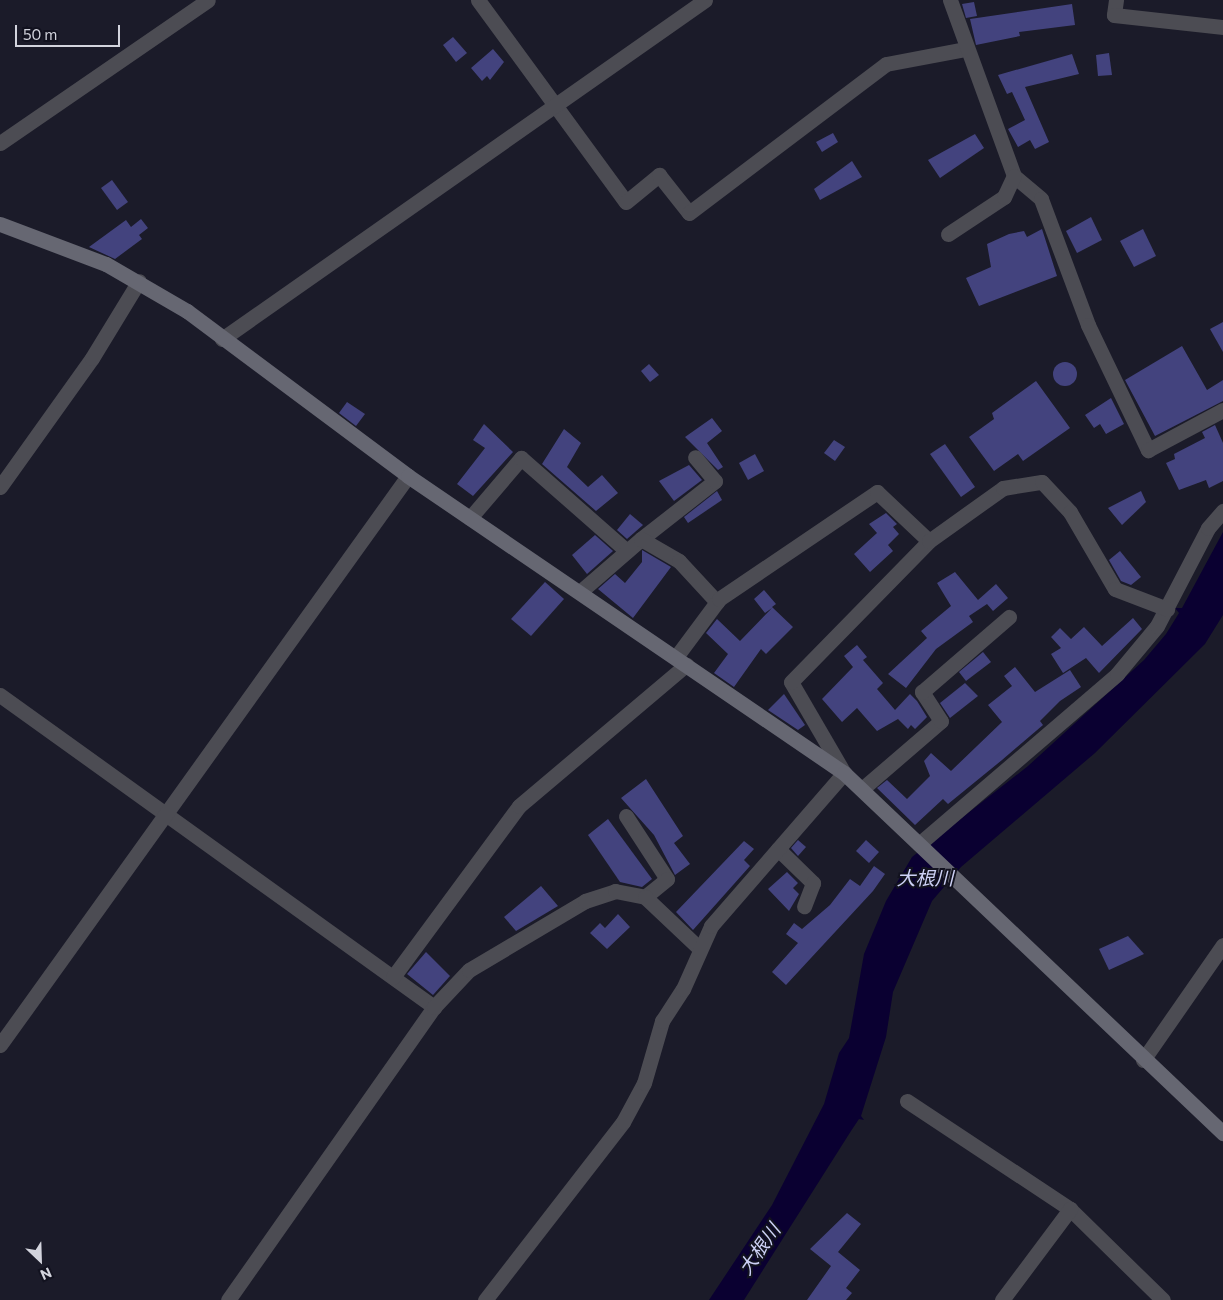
<!DOCTYPE html>
<html>
<head>
<meta charset="utf-8">
<style>
  body { margin:0 }
  #map { position:relative; width:1223px; height:1300px; overflow:hidden; background:#1b1b29; font-family:Commissioner,"Noto Sans JP",sans-serif }
  div>[style] { position:absolute }
  .water>* { inset:0; background:#0a0031 }
  .building>* { inset:0; background:#43437e }
  .round { border-radius:50% }
  .street>* { height:15px; margin:-7.5px; padding:0 7.5px; transform-origin:7.5px; border-radius:7.5px; background:#4c4c53 }
  .secondary>* { height:15px; margin:-7.5px; padding:0 7.5px; transform-origin:7.5px; border-radius:7.5px; background:#666772 }
  span { translate:-50% -50%; white-space:nowrap; text-align:center; line-height:1.15; -webkit-text-stroke:4px #12121f; paint-order:stroke }
  .water-label { font-size:19px; color:#cdd1f5; font-style:italic }
  .north { position:absolute; left:15px; top:1235px; width:50px; height:50px; -webkit-text-stroke:4px #12121f; paint-order:stroke; rotate:156deg; font-size:14px; font-weight:700; line-height:20px; text-align:center; color:#d3d4dd }
  .north::after { content:''; display:block; margin:auto; width:18px; height:22px; background:#d3d4dd; clip-path:polygon(50% 0,100% 100%,50% 72%,0 100%) }
  .scale { position:absolute; left:15px; top:25px; width:105px; height:22px; box-sizing:border-box; border:2px solid #d3d4dd; border-top:0; padding-left:6px; font-size:15px; line-height:18px; white-space:nowrap; color:#d3d4dd; -webkit-text-stroke:4px #12121f; paint-order:stroke }
</style>
</head>
<body>
<div id="map">
  <div class="water">
    <div style="clip-path:polygon(1223px 532px,1223px 615px,1205px 644px,1095px 753px,961px 867px,932px 901px,893px 992px,886px 1037px,861px 1116px,864px 1120px,859px 1119px,851px 1131px,744px 1300px,709px 1300px,772px 1205px,824px 1104px,839px 1053px,849px 1038px,864px 954px,886px 901px,912px 857px,1028px 766px,1144px 660px,1166px 634px,1179px 613px,1175px 608px,1182px 608px)"></div>
  </div>
  <div class="building">
    <div style="clip-path:polygon(974px 2px,977px 16px,966px 18px,962px 4px)"></div>
    <div style="clip-path:polygon(1072px 4px,1075px 25px,1019px 32px,1020px 36px,976px 45px,970px 19px)"></div>
    <div style="clip-path:polygon(453px 37px,467px 53px,456px 62px,443px 45px)"></div>
    <div style="clip-path:polygon(493px 49px,504px 62px,490px 80px,487px 76px,482px 81px,471px 68px)"></div>
    <div style="clip-path:polygon(1109px 53px,1112px 75px,1098px 76px,1096px 55px)"></div>
    <div style="clip-path:polygon(1072px 54px,1079px 74px,1025px 87px,1049px 142px,1035px 149px,1030px 140px,1018px 147px,1008px 129px,1025px 120px,1012px 92px,1007px 94px,998px 75px)"></div>
    <div style="clip-path:polygon(833px 133px,838px 142px,822px 152px,816px 142px)"></div>
    <div style="clip-path:polygon(975px 134px,984px 148px,940px 178px,928px 160px)"></div>
    <div style="clip-path:polygon(852px 161px,862px 177px,820px 200px,814px 189px)"></div>
    <div style="clip-path:polygon(112px 180px,128px 202px,117px 210px,101px 188px)"></div>
    <div style="clip-path:polygon(1091px 217px,1102px 240px,1077px 253px,1066px 231px)"></div>
    <div style="clip-path:polygon(141px 219px,148px 228px,139px 235px,142px 239px,115px 259px,89px 247px,126px 220px,131px 227px)"></div>
    <div style="clip-path:polygon(1042px 229px,1057px 276px,979px 306px,966px 278px,991px 267px,987px 244px,1009px 234px,1024px 231px,1027px 237px)"></div>
    <div style="clip-path:polygon(1143px 229px,1156px 256px,1134px 267px,1120px 241px)"></div>
    <div style="clip-path:polygon(1223px 322px,1223px 352px,1210px 329px)"></div>
    <div style="clip-path:polygon(1182px 346px,1207px 390px,1223px 380px,1223px 401px,1155px 436px,1125px 380px)"></div>
    <div class="round" style="left:1053px;top:362px;width:24px;height:24px"></div>
    <div style="clip-path:polygon(649px 364px,659px 375px,650px 382px,641px 371px)"></div>
    <div style="clip-path:polygon(1036px 381px,1070px 428px,1023px 461px,1018px 454px,994px 471px,969px 437px,994px 419px,992px 413px)"></div>
    <div style="clip-path:polygon(1111px 398px,1124px 424px,1106px 434px,1100px 424px,1094px 428px,1085px 415px)"></div>
    <div style="clip-path:polygon(347px 402px,365px 414px,356px 426px,339px 413px)"></div>
    <div style="clip-path:polygon(712px 418px,722px 431px,707px 443px,723px 467px,718px 470px,685px 437px)"></div>
    <div style="clip-path:polygon(484px 424px,513px 452px,473px 496px,457px 484px,485px 448px,473px 440px)"></div>
    <div style="clip-path:polygon(1215px 425px,1223px 443px,1223px 481px,1209px 488px,1206px 480px,1179px 490px,1166px 463px,1175px 459px,1174px 454px,1205px 438px,1202px 432px)"></div>
    <div style="clip-path:polygon(564px 429px,581px 443px,567px 467px,588px 487px,602px 475px,618px 493px,596px 511px,542px 464px)"></div>
    <div style="clip-path:polygon(834px 440px,845px 447px,835px 461px,824px 453px)"></div>
    <div style="clip-path:polygon(945px 444px,975px 487px,961px 497px,930px 454px)"></div>
    <div style="clip-path:polygon(755px 454px,764px 471px,748px 480px,739px 463px)"></div>
    <div style="clip-path:polygon(689px 465px,702px 480px,674px 501px,659px 481px)"></div>
    <div style="clip-path:polygon(717px 491px,722px 500px,688px 523px,684px 517px)"></div>
    <div style="clip-path:polygon(1141px 491px,1146px 502px,1122px 525px,1108px 508px)"></div>
    <div style="clip-path:polygon(886px 513px,897px 524px,893px 527px,899px 534px,888px 545px,893px 551px,870px 572px,854px 554px,877px 533px,869px 524px)"></div>
    <div style="clip-path:polygon(630px 514px,643px 525px,627px 539px,617px 530px)"></div>
    <div style="clip-path:polygon(595px 535px,613px 551px,587px 574px,572px 555px)"></div>
    <div style="clip-path:polygon(642px 550px,671px 567px,633px 618px,598px 589px,615px 574px,625px 583px,642px 562px)"></div>
    <div style="clip-path:polygon(1120px 551px,1141px 577px,1131px 585px,1121px 581px,1109px 560px)"></div>
    <div style="clip-path:polygon(955px 572px,978px 600px,996px 584px,1008px 598px,993px 611px,987px 604px,969px 616px,973px 622px,936px 649px,906px 688px,888px 674px,927px 638px,921px 631px,951px 606px,937px 583px)"></div>
    <div style="clip-path:polygon(545px 582px,564px 599px,531px 636px,511px 619px)"></div>
    <div style="clip-path:polygon(764px 590px,776px 604px,772px 607px,793px 627px,766px 654px,761px 649px,734px 687px,714px 673px,728px 654px,706px 633px,717px 619px,740px 641px,772px 608px,765px 613px,754px 599px)"></div>
    <div style="clip-path:polygon(1133px 618px,1142px 629px,1099px 673px,1086px 658px,1063px 673px,1051px 654px,1061px 648px,1051px 637px,1060px 628px,1071px 639px,1084px 627px,1102px 646px)"></div>
    <div style="clip-path:polygon(857px 645px,867px 657px,863px 660px,883px 683px,877px 689px,895px 710px,910px 694px,917px 701px,927px 717px,915px 729px,911px 725px,908px 729px,898px 719px,877px 731px,857px 708px,842px 722px,822px 699px,853px 667px,844px 656px)"></div>
    <div style="clip-path:polygon(983px 652px,991px 662px,966px 681px,959px 672px)"></div>
    <div style="clip-path:polygon(1015px 667px,1035px 692px,1070px 670px,1081px 687px,1060px 701px,1040px 721px,1043px 725px,1002px 760px,948px 804px,943px 799px,915px 825px,877px 788px,887px 780px,907px 799px,930px 776px,924px 761px,931px 753px,951px 771px,1002px 722px,988px 705px,1012px 686px,1004px 676px)"></div>
    <div style="clip-path:polygon(965px 683px,978px 696px,950px 718px,940px 703px)"></div>
    <div style="clip-path:polygon(784px 694px,805px 725px,798px 730px,768px 710px)"></div>
    <div style="clip-path:polygon(646px 779px,683px 836px,674px 843px,690px 864px,675px 875px,654px 835px,621px 798px)"></div>
    <div style="clip-path:polygon(608px 819px,652px 879px,642px 887px,620px 882px,588px 835px)"></div>
    <div style="clip-path:polygon(798px 840px,806px 847px,798px 856px,791px 848px)"></div>
    <div style="clip-path:polygon(866px 840px,879px 852px,869px 863px,856px 851px)"></div>
    <div style="clip-path:polygon(744px 841px,754px 849px,744px 860px,750px 866px,693px 930px,676px 912px)"></div>
    <div style="clip-path:polygon(874px 866px,885px 874px,873px 891px,786px 985px,772px 972px,798px 943px,786px 934px,794px 923px,802px 929px,830px 905px,850px 879px,860px 886px)"></div>
    <div style="clip-path:polygon(787px 872px,798px 883px,793px 888px,799px 894px,789px 911px,768px 889px)"></div>
    <div style="clip-path:polygon(541px 886px,558px 906px,516px 931px,504px 917px)"></div>
    <div style="clip-path:polygon(618px 914px,630px 927px,607px 949px,590px 933px,600px 923px,605px 928px)"></div>
    <div style="clip-path:polygon(1128px 936px,1144px 954px,1109px 970px,1099px 949px)"></div>
    <div style="clip-path:polygon(426px 952px,450px 976px,433px 995px,407px 974px)"></div>
    <div style="clip-path:polygon(847px 1213px,861px 1224px,838px 1252px,860px 1270px,846px 1288px,852px 1293px,846px 1300px,807px 1300px,831px 1266px,810px 1249px)"></div>
  </div>
  <div class="street">
    <div style="left:478px;top:0;width:250px;rotate:53.8deg"></div>
    <div style="left:626px;top:202px;width:43px;rotate:-39.3deg"></div>
    <div style="left:659px;top:175px;width:48px;rotate:51.7deg"></div>
    <div style="left:689px;top:213px;width:247px;rotate:-37.1deg"></div>
    <div style="left:886px;top:64px;width:80px;rotate:-10.8deg"></div>
    <div style="left:950px;top:0;width:187px;rotate:70deg"></div>
    <div style="left:1014px;top:176px;width:35px;rotate:40deg"></div>
    <div style="left:1041px;top:199px;width:134px;rotate:69.5deg"></div>
    <div style="left:1088px;top:325px;width:139px;rotate:64.4deg"></div>
    <div style="left:1148px;top:450px;width:85px;rotate:-28.1deg"></div>
    <div style="left:1116px;top:0;width:15px;rotate:98deg"></div>
    <div style="left:1114px;top:15px;width:110px;rotate:6.3deg"></div>
    <div style="left:0;top:143px;width:252px;rotate:-34.5deg"></div>
    <div style="left:948px;top:234px;width:67px;rotate:-33.5deg"></div>
    <div style="left:1004px;top:197px;width:23px;rotate:-65deg"></div>
    <div style="left:222px;top:339px;width:590px;rotate:-35.06deg"></div>
    <div style="left:0;top:487px;width:158px;rotate:-54.5deg"></div>
    <div style="left:92px;top:358px;width:90px;rotate:-58.6deg"></div>
    <div style="left:470px;top:518px;width:79px;rotate:-49.6deg"></div>
    <div style="left:521px;top:458px;width:141px;rotate:41.3deg"></div>
    <div style="left:641px;top:539px;width:94px;rotate:-38.1deg"></div>
    <div style="left:715px;top:481px;width:31px;rotate:-130deg"></div>
    <div style="left:581px;top:591px;width:79px;rotate:-40.9deg"></div>
    <div style="left:641px;top:539px;width:44px;rotate:30.1deg"></div>
    <div style="left:679px;top:561px;width:56px;rotate:47.2deg"></div>
    <div style="left:676px;top:657px;width:72px;rotate:-53.4deg"></div>
    <div style="left:719px;top:599px;width:191px;rotate:-34.1deg"></div>
    <div style="left:877px;top:492px;width:71px;rotate:43.3deg"></div>
    <div style="left:0;top:695px;width:535px;rotate:35.71deg"></div>
    <div style="left:434px;top:1007px;width:358px;rotate:125.1deg"></div>
    <div style="left:862px;top:789px;width:104px;rotate:-40.7deg"></div>
    <div style="left:941px;top:721px;width:35px;rotate:-123deg"></div>
    <div style="left:922px;top:692px;width:115px;rotate:-40.8deg"></div>
    <div style="left:626px;top:816px;width:75px;rotate:56.9deg"></div>
    <div style="left:667px;top:879px;width:28px;rotate:141deg"></div>
    <div style="left:919px;top:844px;width:261px;rotate:-40.6deg"></div>
    <div style="left:1117px;top:674px;width:62px;rotate:-50.2deg"></div>
    <div style="left:1157px;top:626px;width:110px;rotate:-62.5deg"></div>
    <div style="left:1208px;top:528px;width:23px;rotate:-49deg"></div>
    <div style="left:778px;top:849px;width:49px;rotate:44.2deg"></div>
    <div style="left:813px;top:883px;width:25px;rotate:111deg"></div>
    <div style="left:393px;top:977px;width:212px;rotate:-53.6deg"></div>
    <div style="left:519px;top:806px;width:219px;rotate:-40.2deg"></div>
    <div style="left:434px;top:1007px;width:51px;rotate:-46.6deg"></div>
    <div style="left:469px;top:970px;width:135px;rotate:-30.7deg"></div>
    <div style="left:585px;top:901px;width:32px;rotate:-18deg"></div>
    <div style="left:615px;top:891px;width:31px;rotate:11deg"></div>
    <div style="left:645px;top:897px;width:74px;rotate:43.4deg"></div>
    <div style="left:0;top:1045px;width:700px;rotate:-54.36deg"></div>
    <div style="left:1143px;top:1060px;width:140px;rotate:-55.2deg"></div>
    <div style="left:907px;top:1101px;width:196px;rotate:33.5deg"></div>
    <div style="left:1070px;top:1209px;width:130px;rotate:44.4deg"></div>
    <div style="left:485px;top:1300px;width:225px;rotate:-52.2deg"></div>
    <div style="left:623px;top:1122px;width:44px;rotate:-61.7deg"></div>
    <div style="left:644px;top:1083px;width:65px;rotate:-73.8deg"></div>
    <div style="left:662px;top:1021px;width:38px;rotate:-57deg"></div>
    <div style="left:683px;top:989px;width:69px;rotate:-66deg"></div>
    <div style="left:711px;top:926px;width:203px;rotate:-49deg"></div>
    <div style="left:844px;top:773px;width:105px;rotate:-120.2deg"></div>
    <div style="left:791px;top:682px;width:197px;rotate:-45.6deg"></div>
    <div style="left:929px;top:541px;width:91px;rotate:-35.6deg"></div>
    <div style="left:1003px;top:488px;width:39px;rotate:-9deg"></div>
    <div style="left:1042px;top:482px;width:41px;rotate:47deg"></div>
    <div style="left:1070px;top:512px;width:89px;rotate:59.7deg"></div>
    <div style="left:1115px;top:589px;width:56px;rotate:21deg"></div>
    <div style="left:1002px;top:1300px;width:114px;rotate:-53.2deg"></div>
  </div>
  <div class="secondary">
    <div style="left:0;top:224px;width:113px;rotate:20.7deg"></div>
    <div style="left:106px;top:264px;width:94px;rotate:30.1deg"></div>
    <div style="left:187px;top:311px;width:276px;rotate:36.7deg"></div>
    <div style="left:408px;top:476px;width:528px;rotate:34.26deg"></div>
    <div style="left:844px;top:773px;width:523px;rotate:43.53deg"></div>
  </div>
  <div class="water-label">
    <span style="left:925px;top:878px">大根川</span>
    <span style="left:759px;top:1249px;rotate:-55deg">大根川</span>
  </div>
  <div class="north">N</div>
  <div class="scale">50 m</div>
</div>
</body>
</html>
